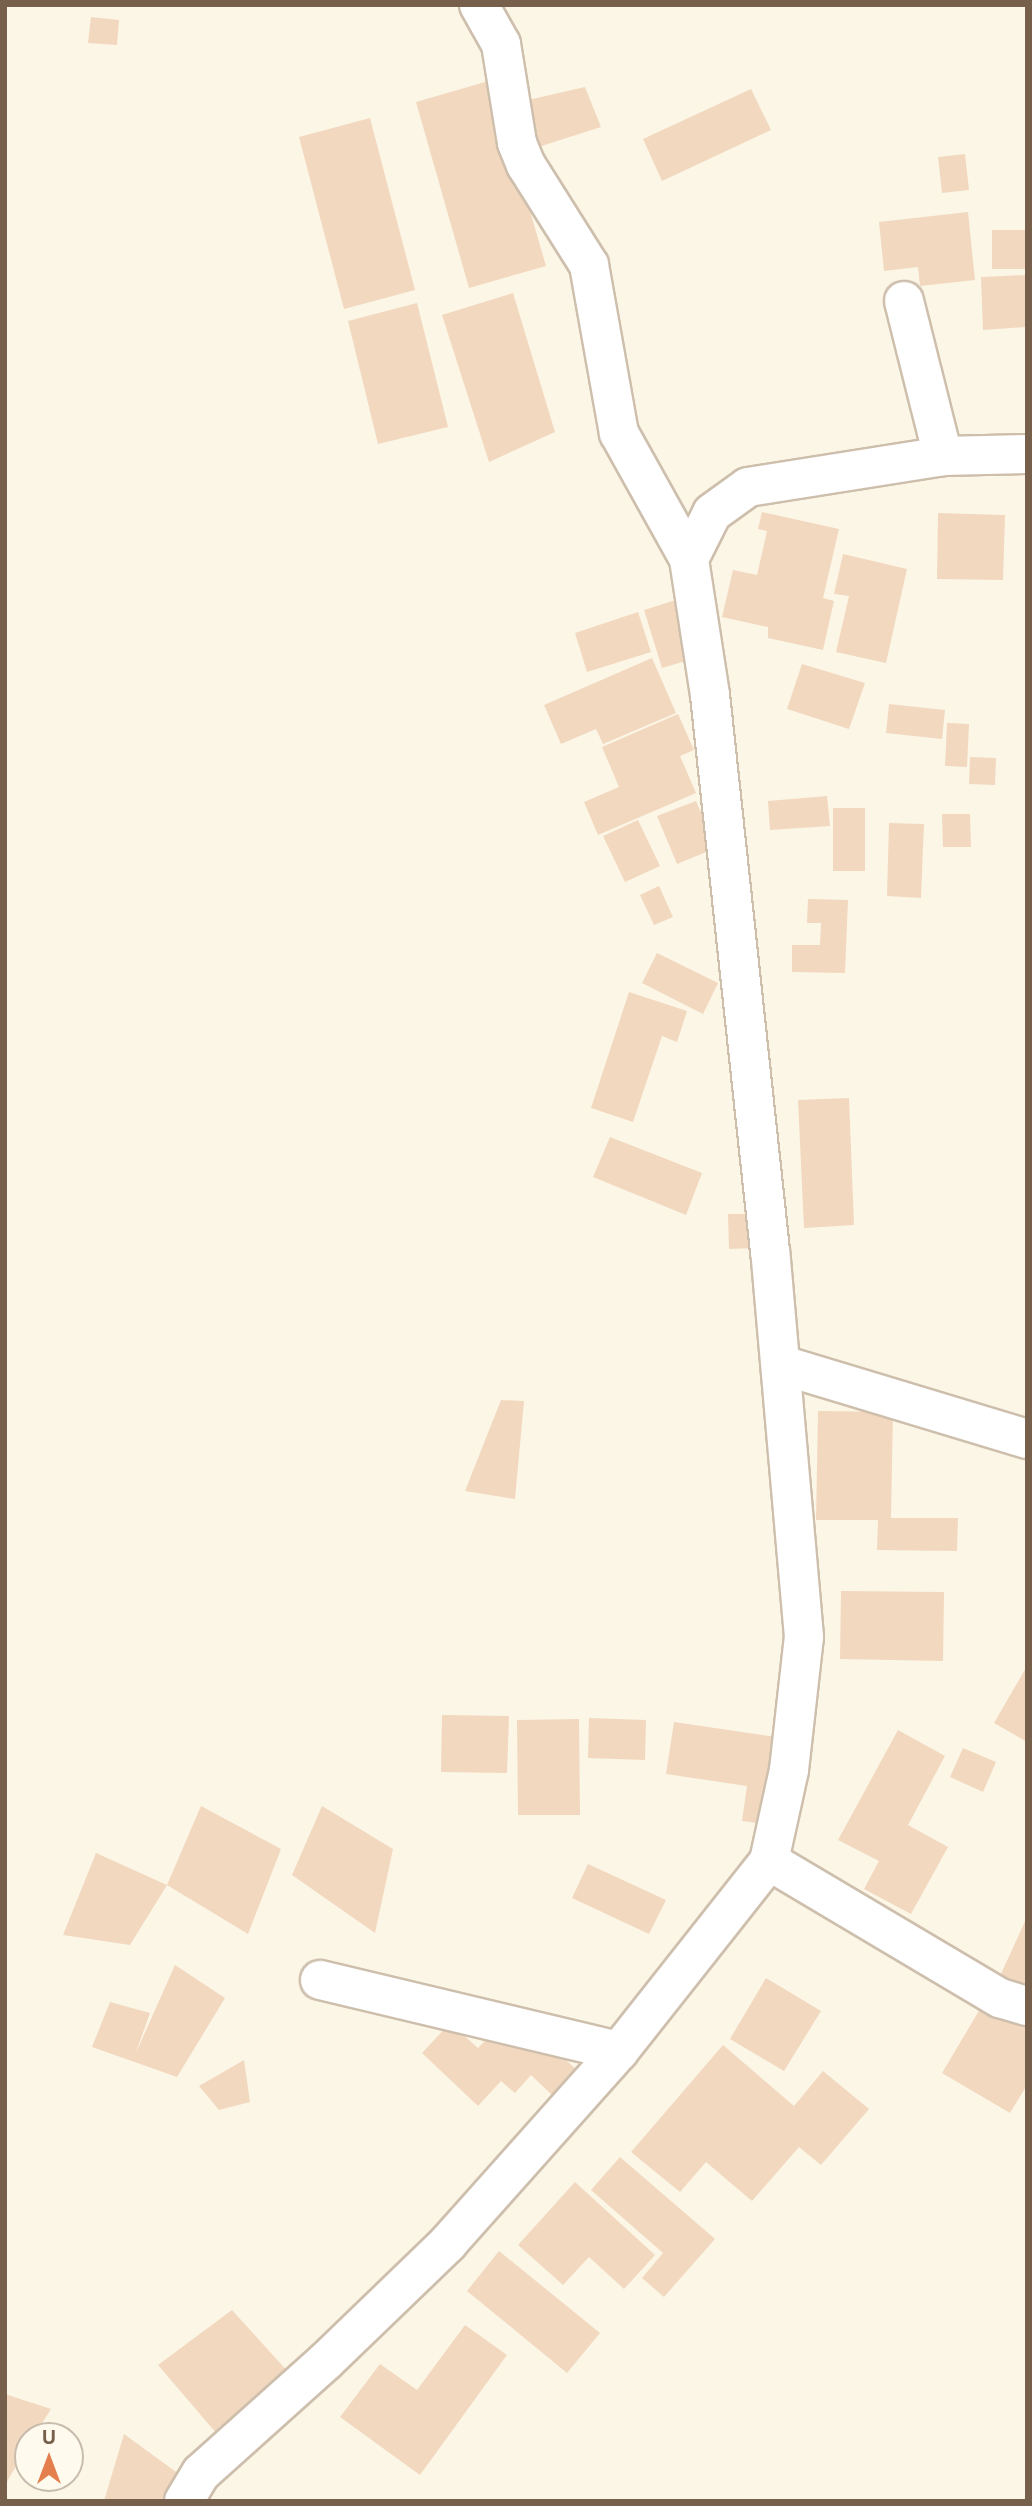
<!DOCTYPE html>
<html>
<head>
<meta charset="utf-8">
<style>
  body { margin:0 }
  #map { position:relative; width:1032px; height:2506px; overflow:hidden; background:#fcf6e7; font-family:Inter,sans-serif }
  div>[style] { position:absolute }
  .building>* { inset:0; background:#f2d8bf }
  .roads { filter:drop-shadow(2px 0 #cebfad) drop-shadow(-2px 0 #cebfad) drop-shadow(0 2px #cebfad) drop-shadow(0 -2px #cebfad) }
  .minor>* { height:38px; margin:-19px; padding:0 19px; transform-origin:19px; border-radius:19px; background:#fff }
  .tertiary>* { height:38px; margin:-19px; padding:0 19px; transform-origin:19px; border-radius:19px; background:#fff }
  span { translate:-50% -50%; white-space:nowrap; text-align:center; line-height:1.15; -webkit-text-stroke:5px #fffaee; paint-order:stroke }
  .frame { position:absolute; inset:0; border:7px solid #765f4b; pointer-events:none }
  .north { position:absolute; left:14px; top:2422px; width:70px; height:70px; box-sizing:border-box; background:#fffaee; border:2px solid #c8bcad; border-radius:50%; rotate:0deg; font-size:19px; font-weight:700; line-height:28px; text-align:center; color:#765f4b }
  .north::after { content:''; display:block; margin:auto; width:24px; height:32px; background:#e57e4d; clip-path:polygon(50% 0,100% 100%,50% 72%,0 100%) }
</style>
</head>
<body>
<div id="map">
  <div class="building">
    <div style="clip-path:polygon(91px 17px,119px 20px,117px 45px,88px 43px)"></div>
    <div style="clip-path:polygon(492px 80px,546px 266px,469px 288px,416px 102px)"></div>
    <div style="clip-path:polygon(585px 87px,601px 127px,529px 150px,515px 103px)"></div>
    <div style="clip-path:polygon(751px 89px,771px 130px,662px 181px,643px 139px)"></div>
    <div style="clip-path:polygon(370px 118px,415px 290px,344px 309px,299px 137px)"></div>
    <div style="clip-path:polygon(965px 154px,969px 190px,942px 193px,938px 157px)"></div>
    <div style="clip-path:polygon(968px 212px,975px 280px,920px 286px,918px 267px,884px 271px,879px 222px)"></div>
    <div style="clip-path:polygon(992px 230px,1027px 230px,1027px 269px,992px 269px)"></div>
    <div style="clip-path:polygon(1026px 275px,1027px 327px,983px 330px,981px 277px)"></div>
    <div style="clip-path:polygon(513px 293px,555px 432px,489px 462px,442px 315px)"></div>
    <div style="clip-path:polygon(417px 303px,448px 427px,378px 444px,348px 321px)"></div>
    <div style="clip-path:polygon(762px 512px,839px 529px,823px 598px,834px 601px,823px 650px,768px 638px,768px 627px,722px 617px,733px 570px,757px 575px,767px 531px,758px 529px)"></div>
    <div style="clip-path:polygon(938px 513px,1005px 515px,1003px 580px,937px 579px)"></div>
    <div style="clip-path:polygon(843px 554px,907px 569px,886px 663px,836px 652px,849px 596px,834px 594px)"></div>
    <div style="clip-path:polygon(679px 599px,696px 658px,662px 668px,644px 610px)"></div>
    <div style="clip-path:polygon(638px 612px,651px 652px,587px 672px,575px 633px)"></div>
    <div style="clip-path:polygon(652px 658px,676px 713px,603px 744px,596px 729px,561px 744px,544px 705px)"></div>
    <div style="clip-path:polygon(802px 664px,865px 683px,849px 729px,787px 709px)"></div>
    <div style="clip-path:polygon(889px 704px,945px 710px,942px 739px,886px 733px)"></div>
    <div style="clip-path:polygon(678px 714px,694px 750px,680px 756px,696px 793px,598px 835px,584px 802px,619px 787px,602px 747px)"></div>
    <div style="clip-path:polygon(947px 723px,969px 724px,967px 767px,945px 766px)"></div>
    <div style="clip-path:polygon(970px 757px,996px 758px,995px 785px,969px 784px)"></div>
    <div style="clip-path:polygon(827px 796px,830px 826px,770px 830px,768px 801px)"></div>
    <div style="clip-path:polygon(696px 801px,716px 848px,677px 864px,657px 816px)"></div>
    <div style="clip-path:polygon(833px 808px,865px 808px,865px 871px,833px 871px)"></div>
    <div style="clip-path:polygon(942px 814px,970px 814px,971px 847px,943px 847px)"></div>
    <div style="clip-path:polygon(638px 820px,660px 866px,625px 882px,603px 836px)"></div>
    <div style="clip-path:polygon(889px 823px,924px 824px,921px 898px,887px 896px)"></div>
    <div style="clip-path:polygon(659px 886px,673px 917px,654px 925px,640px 895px)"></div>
    <div style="clip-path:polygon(808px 899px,848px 900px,845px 973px,792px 972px,792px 945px,820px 945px,821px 923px,807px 923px)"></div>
    <div style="clip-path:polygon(657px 953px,718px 983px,703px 1014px,642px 983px)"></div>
    <div style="clip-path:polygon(629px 992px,687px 1011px,677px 1042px,662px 1036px,633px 1122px,591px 1108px)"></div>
    <div style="clip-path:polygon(849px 1098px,854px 1225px,804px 1228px,798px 1100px)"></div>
    <div style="clip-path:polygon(610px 1137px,702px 1173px,686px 1215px,593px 1177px)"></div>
    <div style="clip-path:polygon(728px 1214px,757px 1214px,758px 1248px,729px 1249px)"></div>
    <div style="clip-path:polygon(501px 1400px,524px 1401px,515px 1499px,465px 1491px)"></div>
    <div style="clip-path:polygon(818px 1411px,893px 1412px,891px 1518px,958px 1518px,957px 1551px,877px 1550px,878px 1520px,816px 1520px)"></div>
    <div style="clip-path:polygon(841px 1591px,944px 1592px,943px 1661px,840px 1659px)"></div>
    <div style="clip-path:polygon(1027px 1666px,1027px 1742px,994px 1723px)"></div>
    <div style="clip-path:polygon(442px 1715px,509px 1716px,507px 1773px,441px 1772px)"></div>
    <div style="clip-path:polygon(589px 1718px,646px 1720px,645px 1760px,588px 1758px)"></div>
    <div style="clip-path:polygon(579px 1719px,580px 1815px,518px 1815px,517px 1720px)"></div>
    <div style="clip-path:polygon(674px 1722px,776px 1737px,764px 1824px,742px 1821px,747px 1786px,666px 1774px)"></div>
    <div style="clip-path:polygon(898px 1730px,945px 1756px,908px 1825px,948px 1847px,911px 1914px,864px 1889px,879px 1861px,838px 1840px)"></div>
    <div style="clip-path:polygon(963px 1748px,996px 1762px,983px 1792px,950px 1777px)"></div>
    <div style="clip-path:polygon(201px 1806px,281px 1849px,248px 1934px,167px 1885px,130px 1945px,63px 1935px,96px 1853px,167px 1885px)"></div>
    <div style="clip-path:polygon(322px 1806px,393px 1849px,375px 1933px,292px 1875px)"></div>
    <div style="clip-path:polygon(588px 1864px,666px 1900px,649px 1934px,572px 1898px)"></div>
    <div style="clip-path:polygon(1027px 1917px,1027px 1989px,1000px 1976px)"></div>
    <div style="clip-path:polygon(175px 1965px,225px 1998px,177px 2077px,92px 2047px,110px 2002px,150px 2013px,135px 2055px)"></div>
    <div style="clip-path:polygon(766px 1978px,821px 2011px,784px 2071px,730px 2039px)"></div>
    <div style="clip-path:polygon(986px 1999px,1027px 2023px,1027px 2085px,1010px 2113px,942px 2073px)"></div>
    <div style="clip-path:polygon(450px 2023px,478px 2048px,496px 2029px,545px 2041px,579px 2072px,555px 2098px,531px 2075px,515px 2093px,501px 2081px,478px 2106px,422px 2053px)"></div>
    <div style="clip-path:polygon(723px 2045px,794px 2106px,823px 2071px,869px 2109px,821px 2165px,799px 2147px,752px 2201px,706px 2162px,680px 2192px,631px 2152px)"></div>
    <div style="clip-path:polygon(244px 2060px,250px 2102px,219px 2110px,199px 2086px)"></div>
    <div style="clip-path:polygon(620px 2157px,715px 2239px,664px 2297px,642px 2278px,663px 2253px,591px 2190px)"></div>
    <div style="clip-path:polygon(575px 2182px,655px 2255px,624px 2289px,589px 2257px,563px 2285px,518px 2245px)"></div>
    <div style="clip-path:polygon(499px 2251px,600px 2333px,567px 2373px,467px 2291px)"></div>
    <div style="clip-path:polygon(232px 2310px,290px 2374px,229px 2448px,158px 2365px)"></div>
    <div style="clip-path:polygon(465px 2325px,507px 2355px,420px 2475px,340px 2417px,380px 2364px,417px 2390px)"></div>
    <div style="clip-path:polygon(5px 2394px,51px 2409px,34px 2436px,28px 2436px,28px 2446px,5px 2485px)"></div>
    <div style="clip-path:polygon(124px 2434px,194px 2485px,179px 2501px,104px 2501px)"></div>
  </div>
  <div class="roads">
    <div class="minor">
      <div style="left:479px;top:5px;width:45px;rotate:60.6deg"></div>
      <div style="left:501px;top:44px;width:100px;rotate:80.8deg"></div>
      <div style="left:517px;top:143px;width:24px;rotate:68deg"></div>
      <div style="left:526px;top:165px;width:118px;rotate:57.8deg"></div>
      <div style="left:589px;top:265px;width:171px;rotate:79.9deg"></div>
      <div style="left:619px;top:433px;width:144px;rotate:60.9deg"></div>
      <div style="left:904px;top:301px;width:160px;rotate:75.9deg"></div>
      <div style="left:782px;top:1365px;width:256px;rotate:16.8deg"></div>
      <div style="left:769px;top:1861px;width:269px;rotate:30.7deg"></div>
      <div style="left:1000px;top:1998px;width:28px;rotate:17deg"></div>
      <div style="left:320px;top:1980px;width:307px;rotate:13.4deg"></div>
    </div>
    <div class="tertiary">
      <div style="left:184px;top:2501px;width:33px;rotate:-59deg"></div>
      <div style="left:201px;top:2473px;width:168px;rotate:-41.9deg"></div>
      <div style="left:326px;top:2361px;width:170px;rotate:-44deg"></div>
      <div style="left:448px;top:2243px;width:257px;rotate:-48.3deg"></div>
      <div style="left:619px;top:2051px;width:242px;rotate:-51.7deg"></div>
      <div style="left:769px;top:1861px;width:93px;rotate:-77.6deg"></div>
      <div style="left:789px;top:1770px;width:134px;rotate:-83.6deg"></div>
      <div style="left:804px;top:1637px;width:387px;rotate:-95deg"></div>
      <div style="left:770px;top:1251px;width:559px;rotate:-96.16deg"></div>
      <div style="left:710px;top:695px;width:138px;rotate:-98.8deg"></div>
      <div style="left:689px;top:559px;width:51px;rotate:-63.4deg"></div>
      <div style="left:712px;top:513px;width:44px;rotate:-35.8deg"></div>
      <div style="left:748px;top:487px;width:197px;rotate:-9deg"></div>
      <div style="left:943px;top:456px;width:84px;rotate:-1.4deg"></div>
    </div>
  </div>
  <div class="frame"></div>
  <div class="north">U</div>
</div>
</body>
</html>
